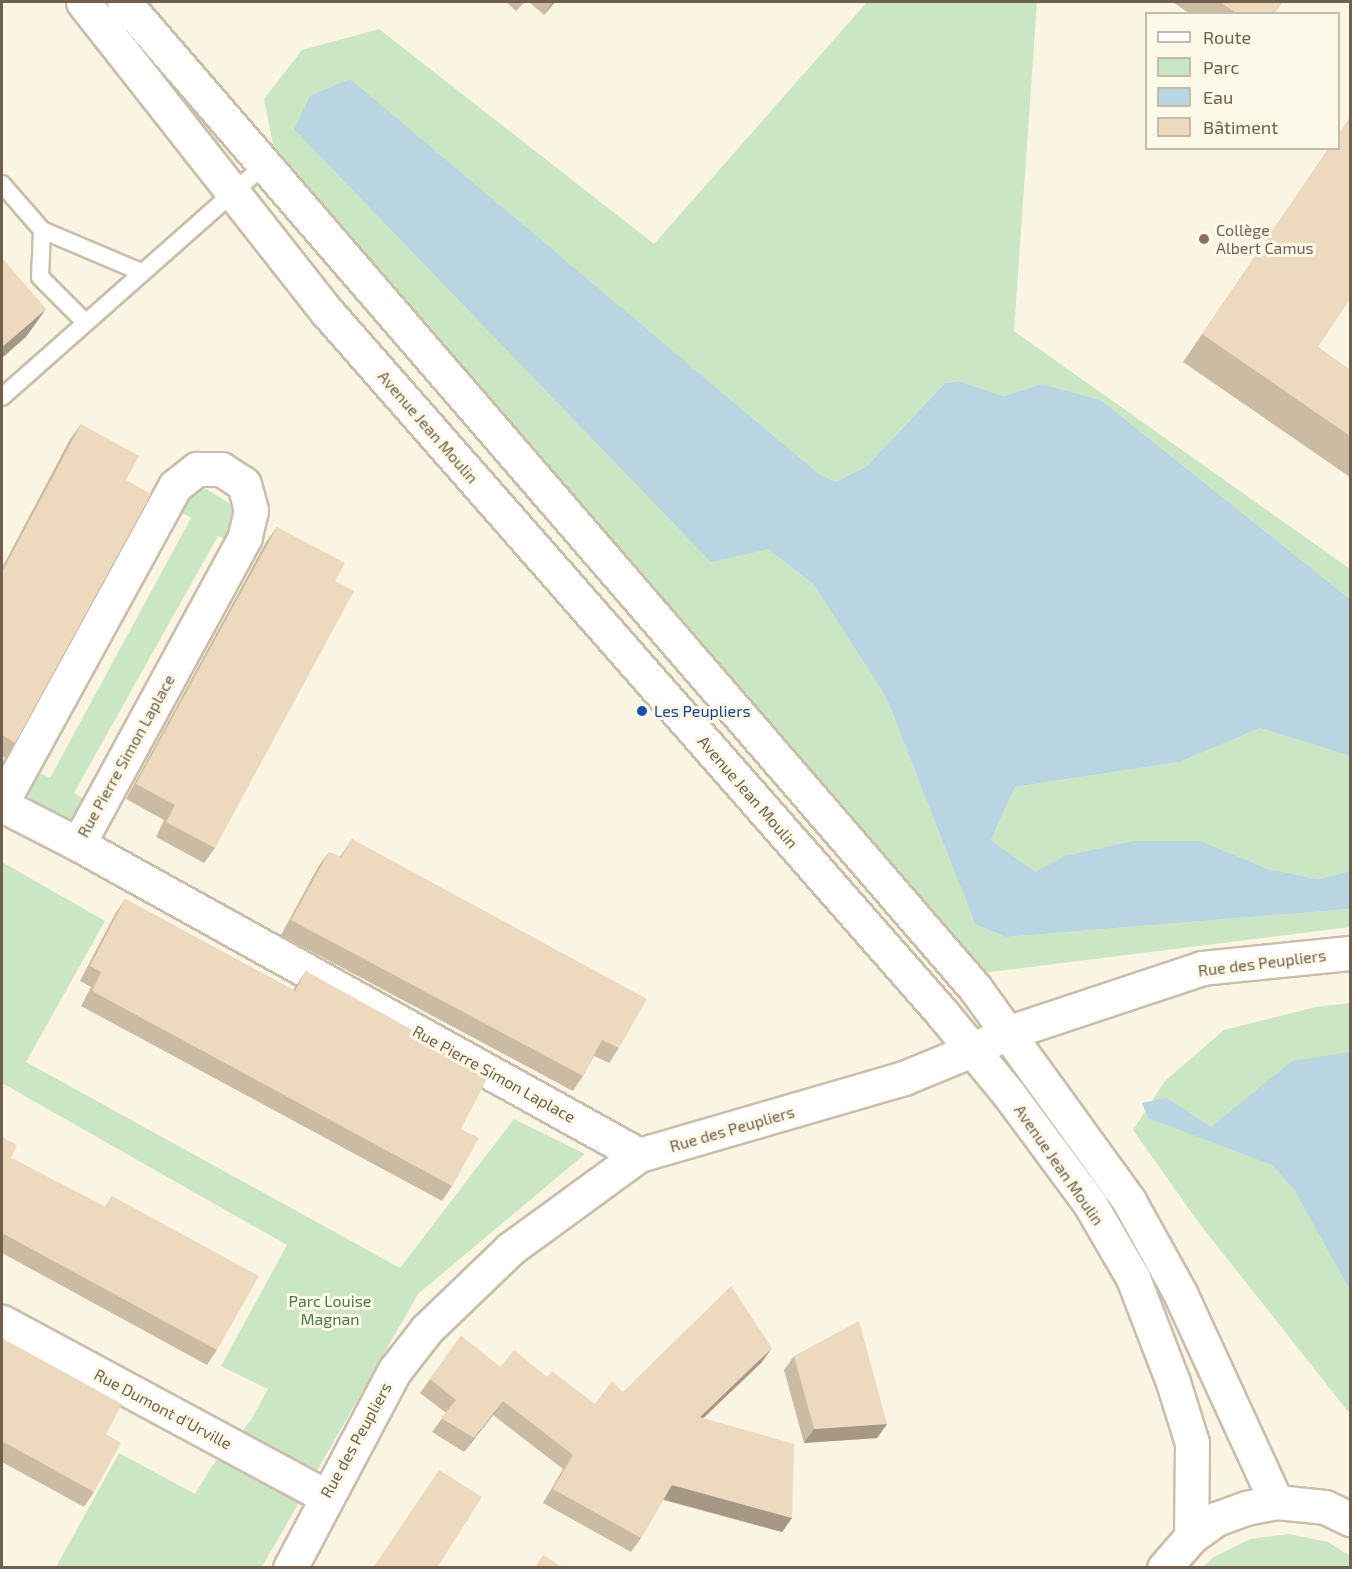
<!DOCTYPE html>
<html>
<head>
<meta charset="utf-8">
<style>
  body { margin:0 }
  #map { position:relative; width:1352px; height:1569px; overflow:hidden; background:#faf5e3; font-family:"Exo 2",sans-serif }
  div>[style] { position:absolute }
  .green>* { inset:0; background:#cbe6c3 }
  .water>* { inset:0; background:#b9d5e2 }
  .roads { filter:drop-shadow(2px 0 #cabeaa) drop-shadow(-2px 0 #cabeaa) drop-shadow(0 2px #cabeaa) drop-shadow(0 -2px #cabeaa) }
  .service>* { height:16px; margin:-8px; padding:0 8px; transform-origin:8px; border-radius:8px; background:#fff }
  .minor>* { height:33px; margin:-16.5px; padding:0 16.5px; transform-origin:16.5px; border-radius:16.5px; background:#fff }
  .tertiary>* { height:33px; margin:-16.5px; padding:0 16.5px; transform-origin:16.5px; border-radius:16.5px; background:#fff }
  .secondary>* { height:33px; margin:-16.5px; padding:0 16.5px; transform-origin:16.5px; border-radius:16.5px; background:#fff }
  .wall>* { inset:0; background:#ccbba3 }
  .shaded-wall>* { inset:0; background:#a69884 }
  .building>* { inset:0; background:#edd9bd }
  .dots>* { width:16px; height:16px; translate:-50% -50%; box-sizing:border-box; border:3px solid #fdf9e9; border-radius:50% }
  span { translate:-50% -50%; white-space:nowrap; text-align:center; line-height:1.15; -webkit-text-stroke:6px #fdf9e9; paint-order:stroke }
  .education-label { font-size:16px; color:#785e54 }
  .left { translate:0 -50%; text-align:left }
  .street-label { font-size:16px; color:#705f4b }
  .transit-label { font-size:16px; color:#164399 }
  .park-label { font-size:16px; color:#4d7a47 }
  .frame { position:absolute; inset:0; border:3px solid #705f4b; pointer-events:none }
  .legend { position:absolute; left:1145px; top:12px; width:195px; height:138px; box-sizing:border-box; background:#fdf9e9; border:2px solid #c5bbaa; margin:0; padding:8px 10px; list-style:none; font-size:18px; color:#705f4b }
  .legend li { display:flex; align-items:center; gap:12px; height:30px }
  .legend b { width:30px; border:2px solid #c5bbaa }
</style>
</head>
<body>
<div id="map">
  <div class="green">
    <div style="clip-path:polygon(867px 2px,1037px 2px,1014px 331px,1350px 569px,1350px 599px,1101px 400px,1042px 384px,1003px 396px,959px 381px,945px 383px,867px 466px,836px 482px,819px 474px,350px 80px,768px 549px,814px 585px,886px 697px,975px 924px,1006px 937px,1350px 909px,1350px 927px,982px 973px,273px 145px,264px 99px,302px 50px,379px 29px,654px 244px)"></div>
    <div style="clip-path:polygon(206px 489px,237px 508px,228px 541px,218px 536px,74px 793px,89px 802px,82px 815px,60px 822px,33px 806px,27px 790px,38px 772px,50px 778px,191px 518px,177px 510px,186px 494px)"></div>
    <div style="clip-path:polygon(1260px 728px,1350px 756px,1350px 871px,1318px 879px,1268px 869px,1201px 841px,1133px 841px,1067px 855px,1035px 873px,991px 840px,1015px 787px,1180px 762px)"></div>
    <div style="clip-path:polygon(2px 862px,105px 921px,26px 1062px,400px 1268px,514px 1119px,585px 1154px,418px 1294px,262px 1567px,56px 1567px,119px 1453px,195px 1494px,212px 1466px,251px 1420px,268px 1389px,221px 1366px,287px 1245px,2px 1083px)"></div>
    <div style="clip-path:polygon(1350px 1003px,1350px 1414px,1199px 1223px,1133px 1130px,1165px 1081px,1224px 1030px,1316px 1007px)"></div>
    <div style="clip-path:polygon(1289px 1534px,1328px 1542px,1350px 1556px,1350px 1567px,1203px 1567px,1214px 1557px,1250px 1539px)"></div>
  </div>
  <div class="water">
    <div style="clip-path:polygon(350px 79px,819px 474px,836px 482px,867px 466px,945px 383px,959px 381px,1003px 396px,1042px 384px,1101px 400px,1350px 599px,1350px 756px,1260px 728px,1180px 762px,1015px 787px,991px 840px,1035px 872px,1067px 855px,1133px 841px,1201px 841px,1268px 869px,1318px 879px,1350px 871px,1350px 909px,1006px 937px,975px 924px,886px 697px,814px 585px,768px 549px,711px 562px,294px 129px,310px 96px)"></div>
    <div style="clip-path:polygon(1350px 1052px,1350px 1290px,1294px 1189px,1272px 1165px,1148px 1118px,1142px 1103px,1167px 1098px,1211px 1127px,1292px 1061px)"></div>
  </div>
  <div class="roads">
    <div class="service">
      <div style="left:2px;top:184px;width:61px;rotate:49deg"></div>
      <div style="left:42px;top:230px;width:108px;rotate:23deg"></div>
      <div style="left:42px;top:230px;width:47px;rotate:92.4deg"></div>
      <div style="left:40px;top:277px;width:64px;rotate:45deg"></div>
      <div style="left:2px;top:397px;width:351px;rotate:-41.5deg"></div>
    </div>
    <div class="minor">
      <div style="left:2px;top:802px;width:360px;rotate:-61.3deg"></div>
      <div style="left:175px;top:486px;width:28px;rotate:-38deg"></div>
      <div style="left:197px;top:469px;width:24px"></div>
      <div style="left:221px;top:469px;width:27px;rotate:33deg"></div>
      <div style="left:244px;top:484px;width:27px;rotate:75deg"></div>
      <div style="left:251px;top:510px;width:28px;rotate:103deg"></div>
      <div style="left:245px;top:537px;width:349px;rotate:118.5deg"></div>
      <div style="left:78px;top:844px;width:641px;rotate:29deg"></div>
      <div style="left:2px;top:805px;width:85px;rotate:27.2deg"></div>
      <div style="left:972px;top:1050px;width:39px;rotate:-26deg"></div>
      <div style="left:1007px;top:1033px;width:206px;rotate:-18.4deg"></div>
      <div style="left:1202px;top:968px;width:149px;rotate:-5.8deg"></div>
      <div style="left:2px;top:1322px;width:367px;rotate:28.3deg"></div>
    </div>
    <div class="tertiary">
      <div style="left:290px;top:1568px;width:224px;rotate:-62.1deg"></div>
      <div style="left:395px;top:1370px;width:52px;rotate:-52deg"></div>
      <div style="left:427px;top:1329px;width:115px;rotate:-43.9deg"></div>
      <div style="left:510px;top:1249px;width:160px;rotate:-36.1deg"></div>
      <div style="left:639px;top:1155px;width:276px;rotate:-16.2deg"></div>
      <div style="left:904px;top:1078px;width:74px;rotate:-22.4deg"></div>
    </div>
    <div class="secondary">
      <div style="left:83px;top:2px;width:396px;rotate:51.8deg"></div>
      <div style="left:328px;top:313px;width:931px;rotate:48.74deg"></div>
      <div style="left:942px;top:1013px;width:104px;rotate:50.5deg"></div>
      <div style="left:1008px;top:1093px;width:138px;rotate:53.5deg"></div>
      <div style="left:1090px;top:1204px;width:86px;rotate:59.8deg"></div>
      <div style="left:1133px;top:1278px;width:111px;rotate:69deg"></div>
      <div style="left:1173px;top:1382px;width:64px;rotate:72.7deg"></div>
      <div style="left:1192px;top:1443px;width:94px;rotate:90.6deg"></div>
      <div style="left:124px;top:2px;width:1302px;rotate:49.2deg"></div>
      <div style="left:975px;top:988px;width:263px;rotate:54.1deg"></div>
      <div style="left:1129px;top:1201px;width:105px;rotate:61deg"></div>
      <div style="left:1180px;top:1293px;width:230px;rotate:65.3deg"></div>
      <div style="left:1164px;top:1568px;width:41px;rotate:-48.9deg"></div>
      <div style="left:1191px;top:1537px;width:31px;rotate:-36deg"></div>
      <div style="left:1216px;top:1519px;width:32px;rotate:-20deg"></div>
      <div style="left:1246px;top:1508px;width:31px;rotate:-11deg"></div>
      <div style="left:1276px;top:1502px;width:49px;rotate:5.8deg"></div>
      <div style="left:1325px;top:1507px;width:28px;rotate:26deg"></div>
    </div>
  </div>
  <div class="wall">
    <div style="clip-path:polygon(506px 2px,525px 2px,516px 11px)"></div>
    <div style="clip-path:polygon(529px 2px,555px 2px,544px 15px)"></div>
    <div style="clip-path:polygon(1173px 2px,1282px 2px,1274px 14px,1190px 14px)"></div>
    <div style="clip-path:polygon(1329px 148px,1318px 347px,1350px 370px,1350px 477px,1183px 362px)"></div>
    <div style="clip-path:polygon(81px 424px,126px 480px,15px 743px,5px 758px,2px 756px,2px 568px,70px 439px)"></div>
    <div style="clip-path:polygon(277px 527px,335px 581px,215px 848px,204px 863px,156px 837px,164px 820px,126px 799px,266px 542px)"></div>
    <div style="clip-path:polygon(352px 839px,619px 1048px,609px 1063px,594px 1056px,583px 1076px,573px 1091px,281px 935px,318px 867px,329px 852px,340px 857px)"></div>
    <div style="clip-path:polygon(125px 899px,293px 990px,306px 971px,461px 1129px,452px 1186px,442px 1201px,81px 1006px,91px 987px,80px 981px,115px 914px)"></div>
    <div style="clip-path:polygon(2px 1137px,11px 1158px,105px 1207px,112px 1196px,217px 1350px,207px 1365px,2px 1253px)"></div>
    <div style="clip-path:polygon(461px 1336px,500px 1367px,547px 1377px,595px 1404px,623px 1392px,762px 1362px,703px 1418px,792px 1518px,782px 1532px,663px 1500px,641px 1538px,631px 1552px,543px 1503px,563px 1469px,493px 1415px,464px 1452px,432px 1432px,446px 1413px,420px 1393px)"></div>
    <div style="clip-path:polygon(2px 1338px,106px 1434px,94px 1492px,84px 1507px,2px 1462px)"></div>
    <div style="clip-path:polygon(794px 1356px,887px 1424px,877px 1438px,804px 1443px,784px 1370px)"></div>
  </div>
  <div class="shaded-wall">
    <div style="clip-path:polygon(553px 2px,555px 2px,544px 15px)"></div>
    <div style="clip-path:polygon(46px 309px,26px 337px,2px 358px,2px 347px)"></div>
    <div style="clip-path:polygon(772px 1348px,762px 1362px,690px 1431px,700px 1417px)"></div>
    <div style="clip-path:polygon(503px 1401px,493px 1415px,464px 1452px,474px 1438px)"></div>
    <div style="clip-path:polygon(887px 1424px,877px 1438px,804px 1443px,814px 1429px)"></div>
    <div style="clip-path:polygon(672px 1485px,792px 1518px,782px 1532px,662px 1499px)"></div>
  </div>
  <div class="building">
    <div style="clip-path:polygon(1220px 2px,1282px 2px,1274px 14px,1237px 14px)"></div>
    <div style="clip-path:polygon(1350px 117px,1350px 299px,1318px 347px,1350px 370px,1350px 436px,1202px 334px,1329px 148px,1338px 148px,1338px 135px)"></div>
    <div style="clip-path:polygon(2px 258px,46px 309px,2px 347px)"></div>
    <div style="clip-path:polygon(81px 424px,139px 456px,126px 480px,151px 494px,15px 743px,2px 735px,2px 572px)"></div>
    <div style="clip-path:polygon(277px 527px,345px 563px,335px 581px,354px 591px,215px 848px,166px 822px,175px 805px,136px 784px)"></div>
    <div style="clip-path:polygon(352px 839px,647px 999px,619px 1048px,602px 1040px,583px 1076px,291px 920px,329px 852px,341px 858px)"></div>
    <div style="clip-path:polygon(125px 899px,295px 991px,306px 971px,490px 1073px,461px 1129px,479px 1138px,452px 1186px,92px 991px,101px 972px,90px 966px)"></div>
    <div style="clip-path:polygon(2px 1137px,17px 1145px,11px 1158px,106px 1207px,112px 1196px,259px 1276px,217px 1350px,2px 1233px)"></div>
    <div style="clip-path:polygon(731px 1286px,772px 1348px,700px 1417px,794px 1444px,792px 1518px,672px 1485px,641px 1538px,553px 1489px,573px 1455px,503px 1401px,474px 1438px,441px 1418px,456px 1400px,430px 1379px,461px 1336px,500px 1367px,514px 1350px,547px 1377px,552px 1371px,595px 1404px,612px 1381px,623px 1392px)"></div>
    <div style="clip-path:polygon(859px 1321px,887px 1424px,814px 1429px,794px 1356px)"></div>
    <div style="clip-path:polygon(2px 1338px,122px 1404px,106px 1434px,121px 1443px,94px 1492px,2px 1441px)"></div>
    <div style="clip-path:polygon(439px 1470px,482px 1497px,437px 1568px,373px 1568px)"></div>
    <div style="clip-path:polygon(543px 1555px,564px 1568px,535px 1568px)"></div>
  </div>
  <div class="dots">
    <div style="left:1204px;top:239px;background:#8d6e63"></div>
    <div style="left:642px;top:711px;background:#1a4fb4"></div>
  </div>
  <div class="education-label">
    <span class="left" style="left:1216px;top:239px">Collège<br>Albert Camus</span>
  </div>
  <div class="street-label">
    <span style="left:428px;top:427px;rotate:49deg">Avenue Jean Moulin</span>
    <span style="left:126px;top:756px;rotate:-61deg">Rue Pierre Simon Laplace</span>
    <span style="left:748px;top:792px;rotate:49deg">Avenue Jean Moulin</span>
    <span style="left:1262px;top:963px;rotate:-7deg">Rue des Peupliers</span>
    <span style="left:494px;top:1074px;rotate:29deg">Rue Pierre Simon Laplace</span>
    <span style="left:732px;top:1129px;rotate:-16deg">Rue des Peupliers</span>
    <span style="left:1059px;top:1165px;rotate:55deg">Avenue Jean Moulin</span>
    <span style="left:163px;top:1409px;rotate:28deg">Rue Dumont d'Urville</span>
    <span style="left:356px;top:1440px;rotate:-61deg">Rue des Peupliers</span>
  </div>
  <div class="transit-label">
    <span class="left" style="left:654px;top:711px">Les Peupliers</span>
  </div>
  <div class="park-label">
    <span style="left:330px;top:1310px">Parc Louise<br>Magnan</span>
  </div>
  <div class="frame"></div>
  <ul class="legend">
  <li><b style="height:8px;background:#fff"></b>Route</li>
  <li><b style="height:16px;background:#cbe6c3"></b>Parc</li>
  <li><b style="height:16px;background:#b9d5e2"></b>Eau</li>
  <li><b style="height:16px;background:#edd9bd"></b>Bâtiment</li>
  </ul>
</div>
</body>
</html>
